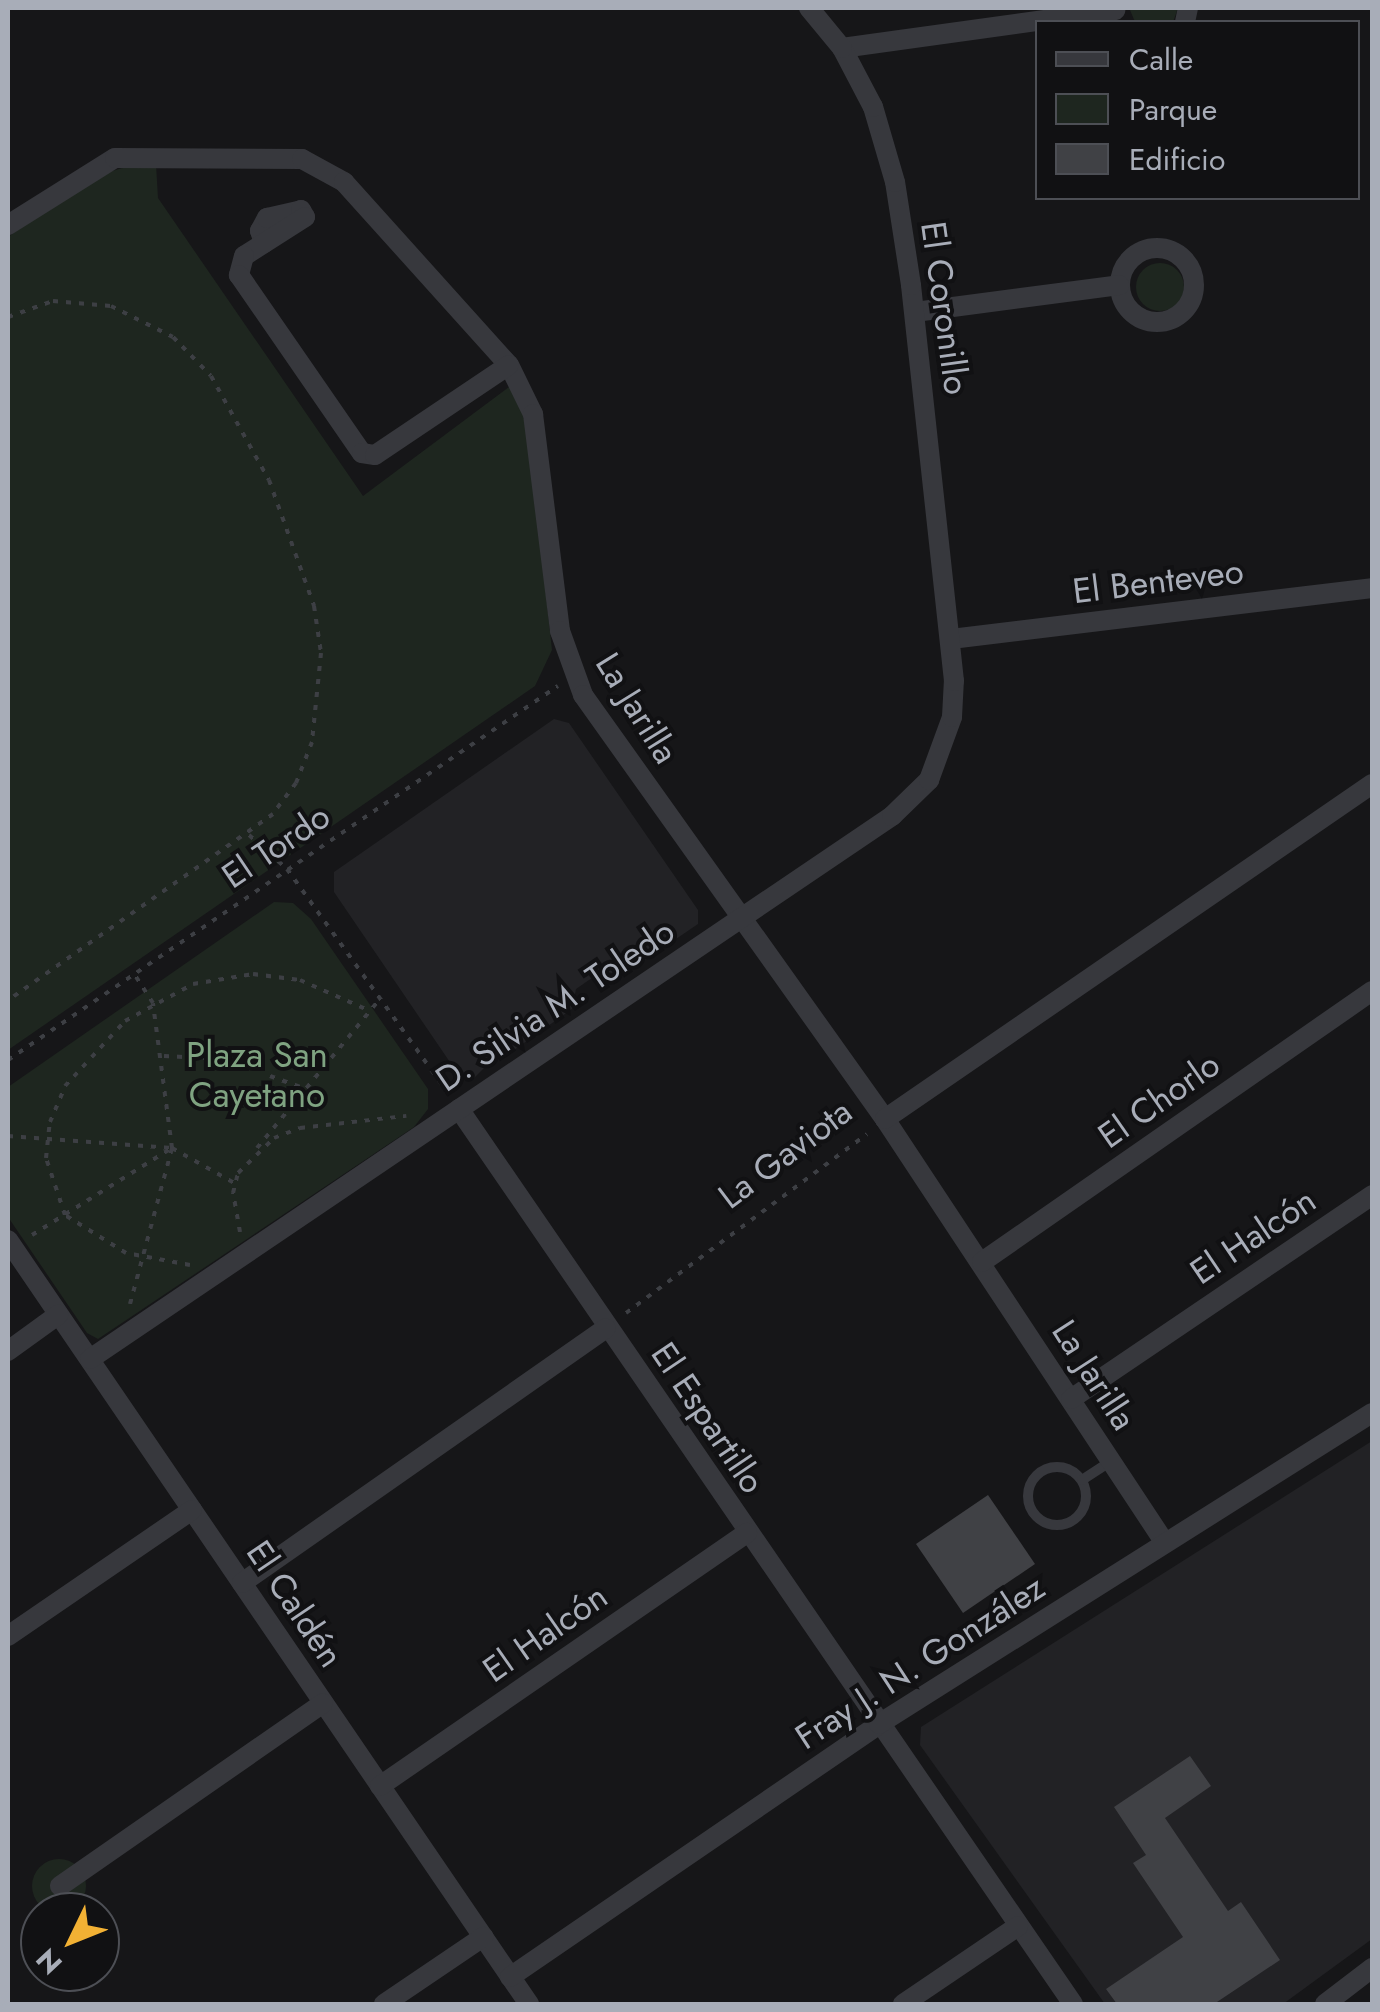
<!DOCTYPE html>
<html>
<head>
<meta charset="utf-8">
<style>
  body { margin:0 }
  #map { position:relative; width:1380px; height:2012px; overflow:hidden; background:#161618; font-family:Jost,sans-serif }
  div>[style] { position:absolute }
  .built>* { inset:0; background:#222225 }
  .green>* { inset:0; background:#1e261f }
  .round { border-radius:50% }
  .building>* { inset:0; background:#404145 }
  .path>* { height:4px; margin-top:-2px; transform-origin:0; background:repeating-linear-gradient(90deg,#3d3f44 0 5px,transparent 0 13px) }
  .lane>* { height:10px; margin:-5px; padding:0 5px; transform-origin:5px; border-radius:5px; background:#37383d }
  .lane>.ring { margin:-5px; padding:0; box-sizing:content-box; background:none; border:10px solid #37383d; border-radius:50% }
  .street>* { height:20px; margin:-10px; padding:0 10px; transform-origin:10px; border-radius:10px; background:#37383d }
  .street>.ring { margin:-10px; padding:0; box-sizing:content-box; background:none; border:20px solid #37383d; border-radius:50% }
  span { translate:-50% -50%; white-space:nowrap; text-align:center; line-height:1.15; -webkit-text-stroke:8px #111113; paint-order:stroke }
  .street-label { font-size:35px; color:#a8adb8 }
  .park-label { font-size:35px; color:#7fa381 }
  .frame { position:absolute; inset:0; border:10px solid #a8adb8; pointer-events:none }
  .legend { position:absolute; left:1035px; top:20px; width:325px; height:180px; box-sizing:border-box; background:#111113; border:2px solid #4d4f55; margin:0; padding:12px 18px; list-style:none; font-size:30px; color:#a8adb8 }
  .legend li { display:flex; align-items:center; gap:20px; height:50px }
  .legend b { width:50px; border:2px solid #4d4f55 }
  .north { position:absolute; left:20px; top:1892px; width:100px; height:100px; box-sizing:border-box; background:#111113; border:2px solid #4d4f55; border-radius:50%; rotate:227deg; font-size:28px; font-weight:700; line-height:40px; text-align:center; color:#a8adb8 }
  .north::after { content:''; display:block; margin:auto; width:35px; height:45px; background:#f2b134; clip-path:polygon(50% 0,100% 100%,50% 72%,0 100%) }
</style>
</head>
<body>
<div id="map">
  <div class="built">
    <div style="clip-path:polygon(554px 719px,569px 723px,698px 910px,698px 924px,623px 975px,602px 971px,576px 989px,572px 1009px,514px 1050px,503px 1049px,474px 1078px,458px 1074px,334px 892px,334px 872px)"></div>
    <div style="clip-path:polygon(1372px 1441px,1372px 1939px,1283px 2004px,1105px 2004px,920px 1745px,921px 1727px)"></div>
  </div>
  <div class="green">
    <div style="clip-path:polygon(1178px 8px,1173px 22px,1135px 22px,1130px 10px)"></div>
    <div style="clip-path:polygon(140px 163px,156px 164px,158px 198px,363px 496px,509px 387px,519px 399px,529px 440px,552px 650px,535px 686px,8px 1050px,8px 237px,98px 175px)"></div>
    <div class="round" style="left:1136px;top:263px;width:48px;height:48px"></div>
    <div style="clip-path:polygon(274px 902px,293px 903px,311px 919px,428px 1089px,428px 1109px,414px 1127px,98px 1339px,87px 1333px,8px 1217px,8px 1087px)"></div>
    <div class="round" style="left:32px;top:1859px;width:54px;height:54px"></div>
  </div>
  <div class="building">
    <div style="clip-path:polygon(988px 1495px,1035px 1564px,963px 1613px,916px 1544px)"></div>
    <div style="clip-path:polygon(1190px 1756px,1211px 1786px,1165px 1818px,1228px 1911px,1241px 1902px,1280px 1960px,1214px 2004px,1117px 2004px,1106px 1989px,1183px 1937px,1133px 1863px,1146px 1855px,1114px 1807px)"></div>
  </div>
  <div class="path">
    <div style="left:8px;top:317px;width:48px;rotate:-19.6deg"></div>
    <div style="left:53px;top:301px;width:58px;rotate:4.9deg"></div>
    <div style="left:111px;top:306px;width:69px;rotate:26.6deg"></div>
    <div style="left:173px;top:337px;width:54px;rotate:45.7deg"></div>
    <div style="left:211px;top:376px;width:119px;rotate:60.9deg"></div>
    <div style="left:269px;top:480px;width:134px;rotate:70.3deg"></div>
    <div style="left:314px;top:606px;width:48px;rotate:81.5deg"></div>
    <div style="left:321px;top:653px;width:89px;rotate:95.8deg"></div>
    <div style="left:312px;top:742px;width:44px;rotate:111.3deg"></div>
    <div style="left:296px;top:783px;width:39px;rotate:127deg"></div>
    <div style="left:273px;top:814px;width:324px;rotate:144.9deg"></div>
    <div style="left:249px;top:835px;width:51px;rotate:41.8deg"></div>
    <div style="left:287px;top:869px;width:274px;rotate:54.3deg"></div>
    <div style="left:164px;top:1056px;width:40px;rotate:2.9deg"></div>
    <div style="left:8px;top:1060px;width:665px;rotate:-34.22deg"></div>
    <div style="left:270px;top:1076px;width:38px;rotate:20deg"></div>
    <div style="left:8px;top:1136px;width:164px;rotate:4.2deg"></div>
    <div style="left:172px;top:1148px;width:73px;rotate:29.4deg"></div>
    <div style="left:257px;top:1148px;width:193px;rotate:-50.5deg"></div>
    <div style="left:240px;top:1232px;width:40px;rotate:-100deg"></div>
    <div style="left:233px;top:1193px;width:21px;rotate:-76deg"></div>
    <div style="left:238px;top:1173px;width:50px;rotate:-44.2deg"></div>
    <div style="left:274px;top:1138px;width:28px;rotate:-21deg"></div>
    <div style="left:300px;top:1128px;width:107px;rotate:-6.5deg"></div>
    <div style="left:32px;top:1235px;width:165px;rotate:-31.9deg"></div>
    <div style="left:190px;top:1265px;width:65px;rotate:-169.4deg"></div>
    <div style="left:126px;top:1253px;width:72px;rotate:-148.1deg"></div>
    <div style="left:65px;top:1215px;width:60px;rotate:-108.4deg"></div>
    <div style="left:46px;top:1158px;width:36px;rotate:-84deg"></div>
    <div style="left:50px;top:1122px;width:39px;rotate:-67deg"></div>
    <div style="left:65px;top:1086px;width:88px;rotate:-47.3deg"></div>
    <div style="left:125px;top:1021px;width:77px;rotate:-28.6deg"></div>
    <div style="left:193px;top:984px;width:61px;rotate:-9.5deg"></div>
    <div style="left:253px;top:974px;width:47px;rotate:7.3deg"></div>
    <div style="left:300px;top:980px;width:77px;rotate:23.9deg"></div>
    <div style="left:130px;top:1304px;width:162px;rotate:-74.9deg"></div>
    <div style="left:172px;top:1148px;width:146px;rotate:-97.5deg"></div>
    <div style="left:153px;top:1003px;width:35px;rotate:-123deg"></div>
    <div style="left:626px;top:1313px;width:300px;rotate:-36.6deg"></div>
  </div>
  <div class="lane">
    <div class="ring" style="left:1028px;top:1467px;width:48px;height:48px"></div>
    <div style="left:1082px;top:1480px;width:33px;rotate:-33deg"></div>
  </div>
  <div class="street">
    <div style="left:1185px;top:22px;width:14px;rotate:-78deg"></div>
    <div style="left:842px;top:48px;width:276px;rotate:-7.9deg"></div>
    <div style="left:8px;top:225px;width:126px;rotate:-32.1deg"></div>
    <div style="left:115px;top:158px;width:187px;rotate:0.3deg"></div>
    <div style="left:302px;top:159px;width:48px;rotate:28.7deg"></div>
    <div style="left:344px;top:182px;width:246px;rotate:48deg"></div>
    <div style="left:509px;top:365px;width:55px;rotate:63.9deg"></div>
    <div style="left:533px;top:414px;width:219px;rotate:82.9deg"></div>
    <div style="left:560px;top:631px;width:68px;rotate:70.2deg"></div>
    <div style="left:583px;top:695px;width:521px;rotate:54.54deg"></div>
    <div style="left:885px;top:1119px;width:508px;rotate:56.56deg"></div>
    <div style="left:264px;top:243px;width:13px;rotate:-108deg"></div>
    <div style="left:260px;top:231px;width:15px;rotate:-62deg"></div>
    <div style="left:267px;top:218px;width:35px;rotate:-13deg"></div>
    <div style="left:301px;top:210px;width:8px;rotate:60deg"></div>
    <div style="left:305px;top:217px;width:72px;rotate:147.4deg"></div>
    <div style="left:244px;top:256px;width:20px;rotate:105deg"></div>
    <div style="left:239px;top:275px;width:216px;rotate:55.4deg"></div>
    <div style="left:362px;top:453px;width:13px;rotate:9deg"></div>
    <div style="left:375px;top:455px;width:161px;rotate:-33.9deg"></div>
    <div class="ring" style="left:1120px;top:248px;width:54px;height:54px"></div>
    <div style="left:915px;top:312px;width:206px;rotate:-7.5deg"></div>
    <div style="left:951px;top:639px;width:424px;rotate:-6.9deg"></div>
    <div style="left:459px;top:1109px;width:1085px;rotate:55.55deg"></div>
    <div style="left:885px;top:1119px;width:591px;rotate:-34.52deg"></div>
    <div style="left:8px;top:1240px;width:925px;rotate:55.71deg"></div>
    <div style="left:982px;top:1262px;width:475px;rotate:-34.8deg"></div>
    <div style="left:8px;top:1351px;width:62px;rotate:-35.8deg"></div>
    <div style="left:90px;top:1359px;width:969px;rotate:-34.1deg"></div>
    <div style="left:892px;top:816px;width:52px;rotate:-44.2deg"></div>
    <div style="left:929px;top:780px;width:67px;rotate:-69.9deg"></div>
    <div style="left:952px;top:717px;width:36px;rotate:-87deg"></div>
    <div style="left:954px;top:681px;width:398px;rotate:-96.2deg"></div>
    <div style="left:911px;top:285px;width:104px;rotate:-98.8deg"></div>
    <div style="left:895px;top:182px;width:78px;rotate:-106.3deg"></div>
    <div style="left:873px;top:107px;width:67px;rotate:-117.7deg"></div>
    <div style="left:842px;top:48px;width:52px;rotate:-129.5deg"></div>
    <div style="left:1071px;top:1399px;width:364px;rotate:-34.1deg"></div>
    <div style="left:242px;top:1583px;width:444px;rotate:-35deg"></div>
    <div style="left:8px;top:1636px;width:223px;rotate:-34.4deg"></div>
    <div style="left:380px;top:1786px;width:446px;rotate:-34.6deg"></div>
    <div style="left:60px;top:1886px;width:320px;rotate:-34.8deg"></div>
    <div style="left:510px;top:1977px;width:447px;rotate:-34.4deg"></div>
    <div style="left:879px;top:1724px;width:583px;rotate:-32.25deg"></div>
    <div style="left:384px;top:2004px;width:120px;rotate:-34.1deg"></div>
    <div style="left:903px;top:2004px;width:139px;rotate:-34.1deg"></div>
    <div style="left:1325px;top:2004px;width:59px;rotate:-37.5deg"></div>
  </div>
  <div class="street-label">
    <span style="left:945px;top:308px;rotate:82deg">El Coronillo</span>
    <span style="left:1158px;top:581px;rotate:-7deg">El Benteveo</span>
    <span style="left:637px;top:708px;rotate:58deg">La Jarilla</span>
    <span style="left:276px;top:846px;rotate:-34deg">El Tordo</span>
    <span style="left:555px;top:1005px;rotate:-34deg">D. Silvia M. Toledo</span>
    <span style="left:1159px;top:1100px;rotate:-35deg">El Chorlo</span>
    <span style="left:785px;top:1154px;rotate:-37deg">La Gaviota</span>
    <span style="left:1253px;top:1236px;rotate:-34deg">El Halcón</span>
    <span style="left:1094px;top:1375px;rotate:57deg">La Jarilla</span>
    <span style="left:708px;top:1418px;rotate:56deg">El Espartillo</span>
    <span style="left:295px;top:1604px;rotate:56deg">El Caldén</span>
    <span style="left:545px;top:1633px;rotate:-35deg">El Halcón</span>
    <span style="left:920px;top:1662px;rotate:-33deg">Fray J. N. González</span>
  </div>
  <div class="park-label">
    <span style="left:257px;top:1075px">Plaza San<br>Cayetano</span>
  </div>
  <div class="frame"></div>
  <ul class="legend">
  <li><b style="height:12px;background:#37383d"></b>Calle</li>
  <li><b style="height:28px;background:#1e261f"></b>Parque</li>
  <li><b style="height:28px;background:#404145"></b>Edificio</li>
  </ul>
  <div class="north">N</div>
</div>
</body>
</html>
